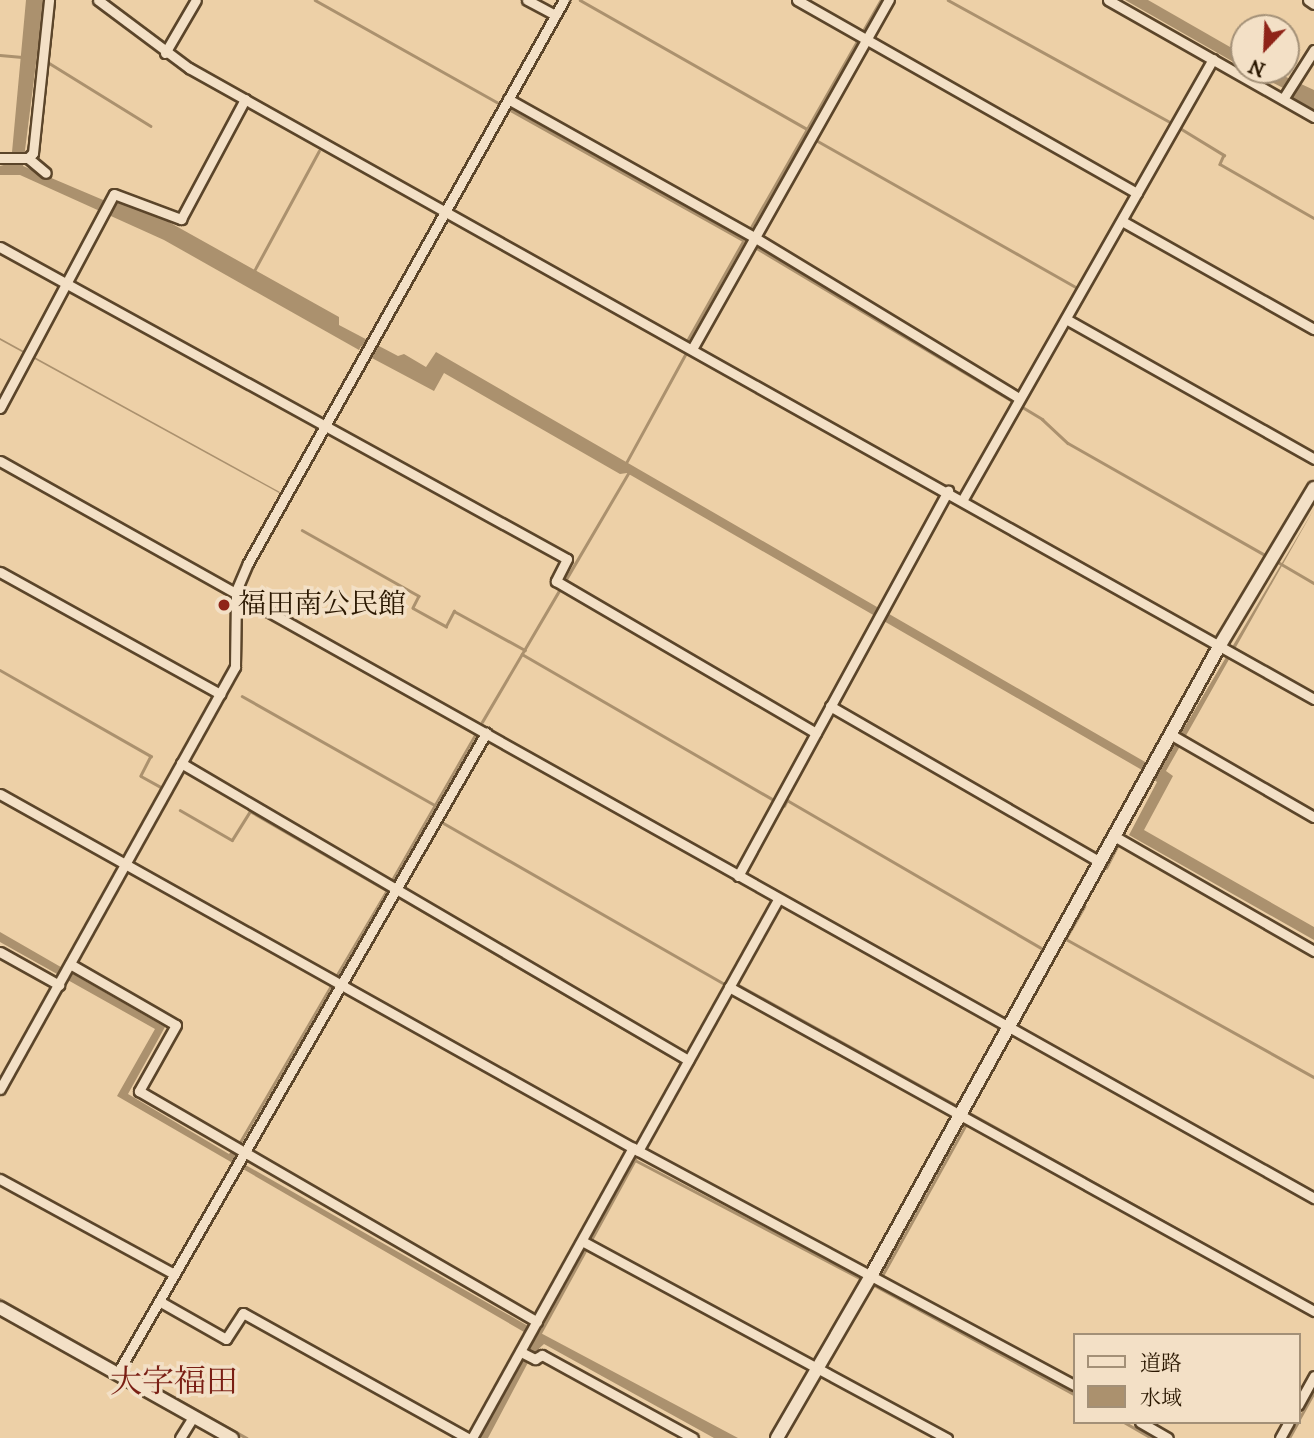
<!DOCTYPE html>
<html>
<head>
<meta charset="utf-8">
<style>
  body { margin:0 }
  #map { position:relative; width:1314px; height:1438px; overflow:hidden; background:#edd0a7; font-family:"IM FELL DW Pica","Noto Serif JP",serif }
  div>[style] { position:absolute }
  .water>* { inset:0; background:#ab916e }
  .stream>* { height:2.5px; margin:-1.25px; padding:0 1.25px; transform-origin:1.25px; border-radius:1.25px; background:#ab916e }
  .roads { filter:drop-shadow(2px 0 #5b452a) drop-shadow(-2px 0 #5b452a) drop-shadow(0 2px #5b452a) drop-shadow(0 -2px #5b452a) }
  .street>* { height:9px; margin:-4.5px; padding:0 4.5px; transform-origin:4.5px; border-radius:4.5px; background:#f3e0c6 }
  .secondary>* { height:12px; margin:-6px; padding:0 6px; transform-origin:6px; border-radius:6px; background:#f3e0c6 }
  .dots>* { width:19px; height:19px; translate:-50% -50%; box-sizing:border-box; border:4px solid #f3e0c6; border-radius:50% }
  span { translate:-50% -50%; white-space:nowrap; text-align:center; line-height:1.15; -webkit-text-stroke:7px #f3e0c6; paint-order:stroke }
  .poi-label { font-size:28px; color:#2a1700 }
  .left { translate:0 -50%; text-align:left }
  .quarter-label { font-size:32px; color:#7a1f14 }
  .legend { position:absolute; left:1073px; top:1333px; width:228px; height:91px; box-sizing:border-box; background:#f3e0c6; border:2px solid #a39077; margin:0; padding:9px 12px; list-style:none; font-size:21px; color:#2a1700 }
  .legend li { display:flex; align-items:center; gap:14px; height:35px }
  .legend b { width:35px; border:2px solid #a39077 }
  .north { position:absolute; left:1230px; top:14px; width:70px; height:70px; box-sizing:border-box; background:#f3e0c6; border:2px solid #a39077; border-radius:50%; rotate:203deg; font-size:19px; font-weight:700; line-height:28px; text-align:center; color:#2a1700 }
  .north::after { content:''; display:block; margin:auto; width:24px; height:32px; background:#8f2418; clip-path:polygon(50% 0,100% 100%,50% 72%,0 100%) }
</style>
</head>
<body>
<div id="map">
  <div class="water">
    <div style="clip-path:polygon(26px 0,44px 0,23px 166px,115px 205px,118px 200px,167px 221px,339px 317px,339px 325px,398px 356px,404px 354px,426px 367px,436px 352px,1159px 770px,1314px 509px,1166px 771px,1173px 776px,1144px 830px,1314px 927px,1314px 940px,1129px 835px,1157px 782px,1142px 770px,627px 473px,620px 474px,444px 373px,434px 391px,370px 357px,370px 351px,361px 346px,359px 350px,164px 240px,20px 175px,0 175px,0 166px,11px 163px)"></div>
    <div style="clip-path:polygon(1125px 0,1148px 0,1244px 55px,1244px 68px)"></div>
    <div style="clip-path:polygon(1248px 70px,1271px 70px,1314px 90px,1314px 110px,1292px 98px,1293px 93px)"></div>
    <div style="clip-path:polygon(0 338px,280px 492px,279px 493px,0 340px)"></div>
    <div style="clip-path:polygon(0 932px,165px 1027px,128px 1094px,229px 1154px,239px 1142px,235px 1154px,242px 1163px,535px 1330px,738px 1438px,714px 1438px,544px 1344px,532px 1355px,488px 1438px,477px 1438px,531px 1336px,117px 1096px,155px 1029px,0 942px)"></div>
  </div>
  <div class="stream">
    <div style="left:315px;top:0;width:214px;rotate:29.3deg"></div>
    <div style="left:537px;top:0;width:14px;rotate:30deg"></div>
    <div style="left:580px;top:0;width:261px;rotate:29.6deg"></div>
    <div style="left:948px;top:0;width:256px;rotate:28.8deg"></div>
    <div style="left:864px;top:29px;width:34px;rotate:-60deg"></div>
    <div style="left:0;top:55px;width:22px;rotate:5deg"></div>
    <div style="left:46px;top:61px;width:123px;rotate:31.8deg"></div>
    <div style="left:507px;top:108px;width:277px;rotate:29.2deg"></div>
    <div style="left:1180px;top:128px;width:52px;rotate:31.5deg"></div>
    <div style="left:1224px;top:155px;width:10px;rotate:114deg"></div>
    <div style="left:1220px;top:164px;width:108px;rotate:29.9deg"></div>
    <div style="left:816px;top:140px;width:299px;rotate:29.5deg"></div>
    <div style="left:1125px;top:228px;width:217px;rotate:29.5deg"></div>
    <div style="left:750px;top:229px;width:220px;rotate:-60.3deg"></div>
    <div style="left:755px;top:247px;width:335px;rotate:30.9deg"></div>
    <div style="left:1042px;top:419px;width:35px;rotate:43deg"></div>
    <div style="left:1068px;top:443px;width:227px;rotate:29.6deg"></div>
    <div style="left:254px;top:271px;width:136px;rotate:-61.6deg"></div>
    <div style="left:688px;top:339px;width:118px;rotate:-60.6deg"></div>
    <div style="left:626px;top:463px;width:125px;rotate:-61.4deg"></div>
    <div style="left:302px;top:530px;width:134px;rotate:29.4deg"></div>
    <div style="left:419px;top:596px;width:13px;rotate:117deg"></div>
    <div style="left:413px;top:608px;width:38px;rotate:29deg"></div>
    <div style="left:446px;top:626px;width:17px;rotate:-62deg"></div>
    <div style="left:454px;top:611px;width:81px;rotate:28.8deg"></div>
    <div style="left:1278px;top:562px;width:42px;rotate:30.3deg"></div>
    <div style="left:0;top:566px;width:246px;rotate:29.2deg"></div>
    <div style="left:565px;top:581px;width:126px;rotate:-59.6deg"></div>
    <div style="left:522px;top:654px;width:291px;rotate:30.1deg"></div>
    <div style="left:0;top:670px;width:174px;rotate:29.7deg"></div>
    <div style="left:151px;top:756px;width:22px;rotate:117deg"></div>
    <div style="left:141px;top:776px;width:23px;rotate:29deg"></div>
    <div style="left:242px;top:696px;width:222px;rotate:29.5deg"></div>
    <div style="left:482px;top:722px;width:154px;rotate:-59.6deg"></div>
    <div style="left:1183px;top:736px;width:151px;rotate:29.8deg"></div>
    <div style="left:784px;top:806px;width:7px;rotate:-63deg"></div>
    <div style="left:787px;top:800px;width:296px;rotate:30.2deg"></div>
    <div style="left:180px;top:810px;width:60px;rotate:30deg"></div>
    <div style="left:232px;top:840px;width:34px;rotate:-58deg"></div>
    <div style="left:250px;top:811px;width:162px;rotate:30.1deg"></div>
    <div style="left:440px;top:821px;width:328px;rotate:29.8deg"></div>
    <div style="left:1106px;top:868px;width:28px;rotate:-63deg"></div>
    <div style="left:392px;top:880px;width:167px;rotate:-60.2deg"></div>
    <div style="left:397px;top:896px;width:329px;rotate:30.3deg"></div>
    <div style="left:1085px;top:906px;width:38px;rotate:120deg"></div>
    <div style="left:1066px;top:939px;width:284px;rotate:29.1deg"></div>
    <div style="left:337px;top:975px;width:99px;rotate:-59.5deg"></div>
    <div style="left:737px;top:984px;width:252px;rotate:29deg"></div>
    <div style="left:968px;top:1112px;width:396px;rotate:29.2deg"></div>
    <div style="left:239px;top:1144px;width:185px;rotate:-59.8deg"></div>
    <div style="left:883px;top:1274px;width:171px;rotate:-61deg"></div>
    <div style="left:874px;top:1285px;width:228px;rotate:28.6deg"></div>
    <div style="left:0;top:1299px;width:283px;rotate:29.4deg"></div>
    <div style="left:539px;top:1335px;width:200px;rotate:-61.3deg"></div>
    <div style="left:635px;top:1160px;width:256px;rotate:27.7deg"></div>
    <div style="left:1298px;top:1421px;width:33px;rotate:-61deg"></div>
    <div style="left:1124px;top:1422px;width:32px;rotate:30deg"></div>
    <div style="left:1289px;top:1438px;width:18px;rotate:-61deg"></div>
  </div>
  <div class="roads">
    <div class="street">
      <div style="left:98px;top:0;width:114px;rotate:36.8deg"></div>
      <div style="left:189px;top:68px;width:1290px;rotate:29.29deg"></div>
      <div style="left:527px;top:0;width:32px;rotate:28deg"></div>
      <div style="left:797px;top:0;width:391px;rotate:29.6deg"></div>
      <div style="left:1108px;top:0;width:237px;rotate:29.6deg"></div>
      <div style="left:1308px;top:0;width:7px;rotate:34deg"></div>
      <div style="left:165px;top:53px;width:61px;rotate:-59.7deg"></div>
      <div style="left:508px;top:99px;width:282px;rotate:29.3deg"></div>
      <div style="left:754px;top:237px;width:308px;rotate:31.3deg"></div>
      <div style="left:1283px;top:99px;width:58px;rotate:-57.7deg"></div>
      <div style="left:0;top:158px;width:28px"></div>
      <div style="left:28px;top:158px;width:7px;rotate:-45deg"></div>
      <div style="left:33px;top:153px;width:154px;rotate:-84deg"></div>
      <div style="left:28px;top:158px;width:23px;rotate:40deg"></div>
      <div style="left:1122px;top:221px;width:220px;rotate:29.4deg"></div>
      <div style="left:0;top:247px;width:647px;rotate:28.82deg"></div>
      <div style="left:567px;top:559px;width:25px;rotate:117deg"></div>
      <div style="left:556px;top:581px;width:301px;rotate:30.3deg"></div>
      <div style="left:1066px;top:319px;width:285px;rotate:29.4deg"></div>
      <div style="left:692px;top:349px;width:401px;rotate:-60.6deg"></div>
      <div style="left:0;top:408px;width:242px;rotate:-62deg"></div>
      <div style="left:114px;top:194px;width:72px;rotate:20.5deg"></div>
      <div style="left:181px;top:219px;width:136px;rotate:-61.9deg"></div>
      <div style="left:0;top:461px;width:1507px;rotate:29.29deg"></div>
      <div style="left:963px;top:499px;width:506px;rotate:-60.4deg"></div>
      <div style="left:0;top:572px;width:252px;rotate:29deg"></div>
      <div style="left:830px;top:706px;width:312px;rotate:30deg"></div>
      <div style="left:1170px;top:734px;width:166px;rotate:30deg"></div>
      <div style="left:181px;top:763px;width:588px;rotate:30.36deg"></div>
      <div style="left:0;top:794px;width:725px;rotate:29.22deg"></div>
      <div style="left:633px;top:1148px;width:501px;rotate:28.25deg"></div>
      <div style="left:1114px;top:836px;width:231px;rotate:29.9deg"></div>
      <div style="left:738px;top:876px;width:439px;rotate:-61.4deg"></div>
      <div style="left:0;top:952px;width:68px;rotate:29.2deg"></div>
      <div style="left:70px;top:964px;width:122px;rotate:29.9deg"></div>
      <div style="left:176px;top:1025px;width:76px;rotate:119.3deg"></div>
      <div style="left:139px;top:1091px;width:460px;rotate:30.1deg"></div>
      <div style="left:729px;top:987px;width:669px;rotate:28.98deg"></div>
      <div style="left:0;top:1089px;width:483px;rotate:-60.9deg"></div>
      <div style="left:235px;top:667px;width:76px;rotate:-89.2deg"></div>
      <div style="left:236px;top:591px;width:30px;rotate:-67deg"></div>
      <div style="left:248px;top:563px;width:646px;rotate:-60.7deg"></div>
      <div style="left:638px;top:1151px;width:288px;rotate:-60.9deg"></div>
      <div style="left:0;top:1179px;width:198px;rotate:28.6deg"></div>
      <div style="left:582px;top:1241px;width:415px;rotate:28.4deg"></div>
      <div style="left:159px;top:1301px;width:77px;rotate:29.6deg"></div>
      <div style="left:226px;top:1339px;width:31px;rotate:-57deg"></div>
      <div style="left:243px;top:1313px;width:257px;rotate:29.1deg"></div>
      <div style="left:521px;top:1352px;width:16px;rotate:27deg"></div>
      <div style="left:535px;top:1359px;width:8px;rotate:-30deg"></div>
      <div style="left:542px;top:1355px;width:172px;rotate:28.8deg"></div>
      <div style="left:117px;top:1374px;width:740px;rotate:-60.07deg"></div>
      <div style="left:1298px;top:1405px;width:33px;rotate:-61deg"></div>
      <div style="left:1140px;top:1422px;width:32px;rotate:30deg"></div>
      <div style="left:180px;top:1438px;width:26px;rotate:-58deg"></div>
      <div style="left:472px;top:1438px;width:332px;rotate:-61deg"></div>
      <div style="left:1280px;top:1438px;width:18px;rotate:-61deg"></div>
    </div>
    <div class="secondary">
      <div style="left:0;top:1308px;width:266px;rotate:29.3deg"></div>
      <div style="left:777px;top:1438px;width:190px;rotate:-59.9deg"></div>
      <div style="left:872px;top:1274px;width:719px;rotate:-61.05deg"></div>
      <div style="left:1220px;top:645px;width:183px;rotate:-59.1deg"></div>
    </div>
  </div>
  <div class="dots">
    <div style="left:224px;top:605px;background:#8f2418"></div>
  </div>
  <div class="poi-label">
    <span class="left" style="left:238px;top:605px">福田南公民館</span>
  </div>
  <div class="quarter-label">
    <span style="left:174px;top:1383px">大字福田</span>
  </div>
  <ul class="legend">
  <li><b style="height:9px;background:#f3e0c6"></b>道路</li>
  <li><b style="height:19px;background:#ab916e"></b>水域</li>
  </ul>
  <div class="north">N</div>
</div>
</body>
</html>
